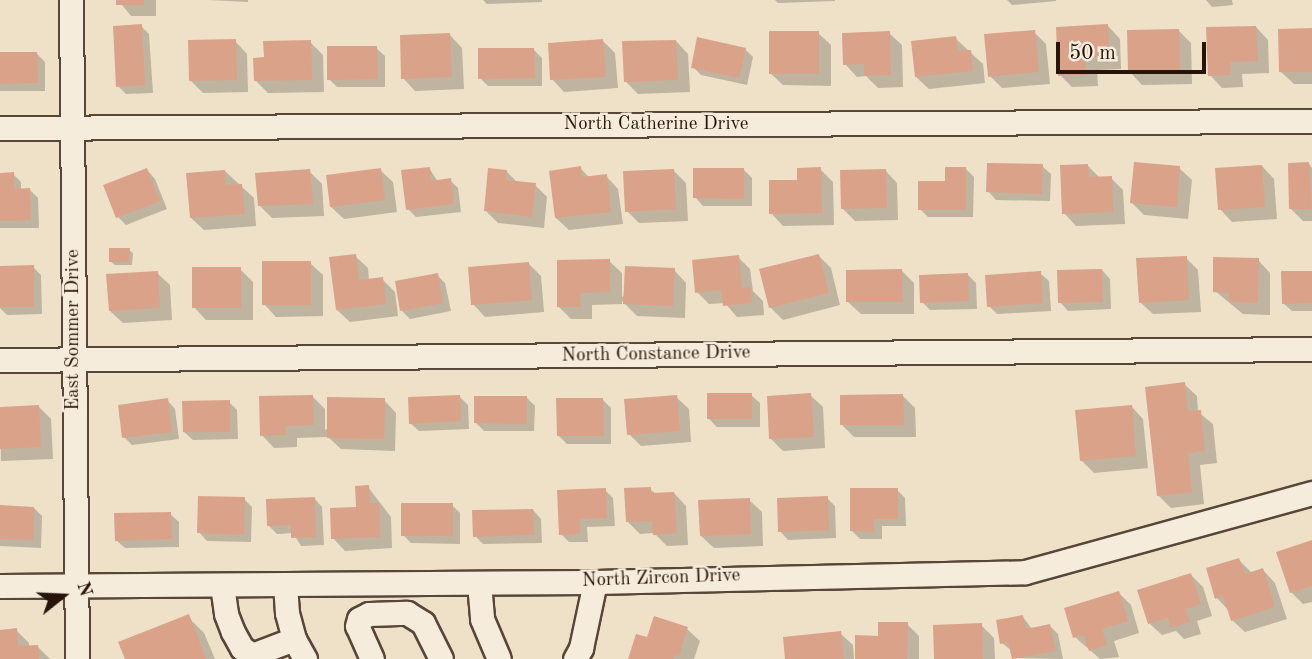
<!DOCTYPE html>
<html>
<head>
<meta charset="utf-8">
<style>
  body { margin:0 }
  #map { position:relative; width:1312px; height:659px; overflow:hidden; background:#efe1c7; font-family:"Old Standard TT",serif }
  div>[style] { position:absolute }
  .shadow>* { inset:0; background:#0003 }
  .building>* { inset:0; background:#dba28a }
  .roads { filter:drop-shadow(2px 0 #584639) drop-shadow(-2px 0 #584639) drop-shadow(0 2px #584639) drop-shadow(0 -2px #584639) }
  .minor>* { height:23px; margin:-11.5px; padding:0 11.5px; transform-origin:11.5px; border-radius:11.5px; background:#f5ecdb }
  span { translate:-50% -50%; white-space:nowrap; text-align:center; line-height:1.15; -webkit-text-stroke:5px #f5ecdb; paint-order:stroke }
  .street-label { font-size:19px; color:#26130a }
  .north { position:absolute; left:28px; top:561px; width:70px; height:70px; -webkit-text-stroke:5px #f5ecdb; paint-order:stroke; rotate:72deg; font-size:19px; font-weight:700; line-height:28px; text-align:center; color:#26130a }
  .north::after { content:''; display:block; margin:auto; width:24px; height:32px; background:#26130a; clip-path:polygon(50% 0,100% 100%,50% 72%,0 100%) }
  .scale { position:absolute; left:1056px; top:42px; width:150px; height:32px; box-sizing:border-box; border:4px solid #26130a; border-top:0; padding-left:9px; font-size:21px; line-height:24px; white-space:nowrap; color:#26130a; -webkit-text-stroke:5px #f5ecdb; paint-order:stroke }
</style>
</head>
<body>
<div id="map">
  <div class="shadow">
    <div style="clip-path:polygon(118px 0,156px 0,156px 16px,131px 16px)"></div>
    <div style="clip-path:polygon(208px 0,248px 0,248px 2px)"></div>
    <div style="clip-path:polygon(483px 0,542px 0,542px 2px,487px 4px)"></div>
    <div style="clip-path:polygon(775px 0,835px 0,835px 1px,778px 3px)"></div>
    <div style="clip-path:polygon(1007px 0,1056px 0,1056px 1px,1012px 5px)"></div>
    <div style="clip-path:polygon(1206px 0,1232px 0,1233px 5px,1212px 7px)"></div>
    <div style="clip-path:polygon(141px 26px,149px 34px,153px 93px,126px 94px,118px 86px)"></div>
    <div style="clip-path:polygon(1108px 26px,1120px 39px,1121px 69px,1097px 70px,1098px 86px,1072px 87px,1060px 75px)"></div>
    <div style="clip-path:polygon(1256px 27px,1268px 40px,1269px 73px,1242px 74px,1243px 87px,1222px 88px,1210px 75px)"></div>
    <div style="clip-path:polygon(1312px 30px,1312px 84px,1294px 84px,1281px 72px)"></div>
    <div style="clip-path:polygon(1179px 31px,1191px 43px,1192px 84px,1142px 85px,1130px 72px)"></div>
    <div style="clip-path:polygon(1034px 32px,1046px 44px,1050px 84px,1002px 88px,990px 76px)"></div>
    <div style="clip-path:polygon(818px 33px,831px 45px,831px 86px,783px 85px,770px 73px)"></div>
    <div style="clip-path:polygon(889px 33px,902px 45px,903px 87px,878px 88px,866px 76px,857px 77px,845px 64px)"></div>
    <div style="clip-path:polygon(450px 35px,462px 48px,464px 89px,415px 91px,403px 78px)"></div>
    <div style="clip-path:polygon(955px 38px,983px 64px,985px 83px,929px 89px,916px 77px)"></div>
    <div style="clip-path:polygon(235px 41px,247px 54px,248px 92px,203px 93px,190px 80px)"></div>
    <div style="clip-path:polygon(603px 41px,615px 53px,618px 88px,564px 92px,552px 79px)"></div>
    <div style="clip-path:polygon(676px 41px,688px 54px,690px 92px,638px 94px,626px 82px)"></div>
    <div style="clip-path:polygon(310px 42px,323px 55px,324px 92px,268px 93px,255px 80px,266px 59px)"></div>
    <div style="clip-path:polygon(376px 48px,385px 56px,385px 87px,337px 87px,329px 79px)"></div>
    <div style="clip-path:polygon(745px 49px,753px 57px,747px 85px,701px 75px,693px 67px)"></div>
    <div style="clip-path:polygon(534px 50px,542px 58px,542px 86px,488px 86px,480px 78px)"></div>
    <div style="clip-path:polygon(0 54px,37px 54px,45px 62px,45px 91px,0 91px)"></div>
    <div style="clip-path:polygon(1309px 164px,1312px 168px,1312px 221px,1303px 221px,1291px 209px)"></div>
    <div style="clip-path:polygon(1042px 166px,1051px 174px,1050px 201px,996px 200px,988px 191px)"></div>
    <div style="clip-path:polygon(1088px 166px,1100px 178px,1111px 178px,1123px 190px,1125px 224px,1076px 226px,1064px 213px)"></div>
    <div style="clip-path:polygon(1262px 166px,1274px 179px,1277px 219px,1232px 222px,1220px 209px)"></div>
    <div style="clip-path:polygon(429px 168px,438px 182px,450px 180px,458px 188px,461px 212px,416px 217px,408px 209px)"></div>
    <div style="clip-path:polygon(580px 168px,590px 178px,606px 176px,618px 189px,623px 224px,569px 230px,556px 218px)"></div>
    <div style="clip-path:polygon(1179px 168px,1192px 180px,1188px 219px,1144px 215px,1132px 203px)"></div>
    <div style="clip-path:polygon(820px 169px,833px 182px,834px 225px,783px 226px,771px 213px)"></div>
    <div style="clip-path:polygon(966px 169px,974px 177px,973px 217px,928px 217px,920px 209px)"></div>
    <div style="clip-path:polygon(147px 170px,155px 179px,167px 209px,126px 225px,118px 217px)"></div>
    <div style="clip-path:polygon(380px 170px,393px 182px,397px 212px,344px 219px,331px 207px)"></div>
    <div style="clip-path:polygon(673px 170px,686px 183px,688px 221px,639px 223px,627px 211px)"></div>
    <div style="clip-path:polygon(744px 170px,752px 178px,752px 206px,703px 206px,695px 197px)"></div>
    <div style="clip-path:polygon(885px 170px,897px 183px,898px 220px,855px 221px,843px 209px)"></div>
    <div style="clip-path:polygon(225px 171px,254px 198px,256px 226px,204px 230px,191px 218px)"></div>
    <div style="clip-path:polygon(309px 171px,322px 184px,324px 216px,272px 218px,259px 205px)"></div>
    <div style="clip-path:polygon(506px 171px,518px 183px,535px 185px,547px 197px,544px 228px,498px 223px,485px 210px)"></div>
    <div style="clip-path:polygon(0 174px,13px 174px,21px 182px,21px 190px,30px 190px,38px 198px,39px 228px,0 228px)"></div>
    <div style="clip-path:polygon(129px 250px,133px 253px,132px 265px,115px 265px,111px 262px)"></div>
    <div style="clip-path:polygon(355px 256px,368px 268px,369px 281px,382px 279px,395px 292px,398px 316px,350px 322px,337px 310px)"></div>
    <div style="clip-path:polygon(819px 256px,831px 268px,840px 305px,783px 320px,770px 307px)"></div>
    <div style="clip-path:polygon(738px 257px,750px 269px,753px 291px,763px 301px,764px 315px,737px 317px,725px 303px,709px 304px,697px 292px)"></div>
    <div style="clip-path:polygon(1186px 258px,1198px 270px,1201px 312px,1153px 314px,1140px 302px)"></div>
    <div style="clip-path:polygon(1258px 260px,1270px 273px,1270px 315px,1243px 314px,1215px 291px)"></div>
    <div style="clip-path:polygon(609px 261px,622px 273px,622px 297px,674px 270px,686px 283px,685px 318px,637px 316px,622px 301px,622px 304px,592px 305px,592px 319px,571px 319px,559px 307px)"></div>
    <div style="clip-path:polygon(310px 263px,323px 275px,323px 316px,276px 317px,264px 304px)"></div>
    <div style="clip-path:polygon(528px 263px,541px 276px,544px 312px,485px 317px,473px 304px)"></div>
    <div style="clip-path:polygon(0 267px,33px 267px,41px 275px,42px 314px,7px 315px,0 308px)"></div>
    <div style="clip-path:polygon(240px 269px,253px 282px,253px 320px,206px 320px,194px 307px)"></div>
    <div style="clip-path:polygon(1102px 270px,1110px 279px,1111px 309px,1068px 311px,1060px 302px)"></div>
    <div style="clip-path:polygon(902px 271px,914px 283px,914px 314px,861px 314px,848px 302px)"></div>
    <div style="clip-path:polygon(157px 273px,170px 285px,172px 320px,123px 323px,110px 311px)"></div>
    <div style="clip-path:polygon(1040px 273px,1049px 281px,1051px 311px,997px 314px,989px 306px)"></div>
    <div style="clip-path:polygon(1312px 273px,1312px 311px,1292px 311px,1283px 303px)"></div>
    <div style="clip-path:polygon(437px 275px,445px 283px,451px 311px,410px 319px,402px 311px)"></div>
    <div style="clip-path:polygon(968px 275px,976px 283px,977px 309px,930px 310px,922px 302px)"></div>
    <div style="clip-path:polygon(1184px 384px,1197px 396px,1198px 412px,1213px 424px,1217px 463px,1200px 465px,1204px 504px,1171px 508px,1158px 495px)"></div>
    <div style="clip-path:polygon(751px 395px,760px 403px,760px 427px,717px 427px,709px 419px)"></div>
    <div style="clip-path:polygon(810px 395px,823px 407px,825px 448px,783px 451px,771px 439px)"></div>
    <div style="clip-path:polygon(312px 396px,325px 409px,325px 430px,384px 400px,396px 413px,395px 451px,341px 449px,328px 437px,297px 438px,297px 447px,274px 448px,262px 435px)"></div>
    <div style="clip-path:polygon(903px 396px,915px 408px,916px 437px,854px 437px,842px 425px)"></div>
    <div style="clip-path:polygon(460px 397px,468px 405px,469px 429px,419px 431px,410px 423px)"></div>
    <div style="clip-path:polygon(676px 397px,689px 409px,691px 442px,641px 446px,629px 434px)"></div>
    <div style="clip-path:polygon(527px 398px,535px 406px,534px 431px,484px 431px,475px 422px)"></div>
    <div style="clip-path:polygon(167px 400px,175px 409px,179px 439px,132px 445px,124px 437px)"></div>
    <div style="clip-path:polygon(603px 400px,611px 408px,611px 444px,567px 444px,559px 436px)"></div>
    <div style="clip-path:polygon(229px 402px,237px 410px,238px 439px,193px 440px,184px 432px)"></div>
    <div style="clip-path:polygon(1131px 406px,1143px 419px,1148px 468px,1094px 473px,1081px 460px)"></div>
    <div style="clip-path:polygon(39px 407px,51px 419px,53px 459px,1px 461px,0 408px)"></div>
    <div style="clip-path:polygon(368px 487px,391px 517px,392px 548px,345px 551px,333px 538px,357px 508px)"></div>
    <div style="clip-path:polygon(650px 489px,656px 494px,674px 493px,686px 506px,688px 545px,667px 546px,654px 533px,640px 534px,628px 522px)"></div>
    <div style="clip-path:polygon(605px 490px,613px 498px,615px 526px,587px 527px,588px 542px,569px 542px,561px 534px)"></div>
    <div style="clip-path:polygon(897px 490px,905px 498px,906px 526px,882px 526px,882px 539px,860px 539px,852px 531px)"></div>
    <div style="clip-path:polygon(314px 498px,322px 507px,324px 545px,301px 546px,293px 533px,277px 534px,269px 526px)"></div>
    <div style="clip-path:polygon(827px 498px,835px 506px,836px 538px,788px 540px,780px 531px)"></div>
    <div style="clip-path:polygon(244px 499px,252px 507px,251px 542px,207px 541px,199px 532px)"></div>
    <div style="clip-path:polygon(749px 500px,762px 512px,763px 546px,714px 548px,701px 536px)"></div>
    <div style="clip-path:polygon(452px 505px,460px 513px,460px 544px,411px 543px,403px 535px)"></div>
    <div style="clip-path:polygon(0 507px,34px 508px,42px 516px,41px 548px,0 546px)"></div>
    <div style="clip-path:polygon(533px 510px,541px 519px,542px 543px,483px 544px,475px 536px)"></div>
    <div style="clip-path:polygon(170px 514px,179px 522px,179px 547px,125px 548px,116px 540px)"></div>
    <div style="clip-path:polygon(1312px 542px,1312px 602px,1303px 604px,1291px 592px)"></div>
    <div style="clip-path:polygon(1239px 560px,1251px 572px,1263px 570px,1275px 583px,1287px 619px,1245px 632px,1232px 620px,1229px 611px,1217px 598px)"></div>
    <div style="clip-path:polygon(1191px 575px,1203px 587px,1212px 616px,1197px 621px,1201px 634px,1184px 639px,1176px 631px,1162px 635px,1149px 623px)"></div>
    <div style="clip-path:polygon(1119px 593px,1131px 605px,1139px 633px,1114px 641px,1119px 657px,1100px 659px,1075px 637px)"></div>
    <div style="clip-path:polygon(188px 617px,204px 633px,215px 659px,127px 659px)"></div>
    <div style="clip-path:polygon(1023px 617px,1032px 629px,1050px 626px,1058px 634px,1063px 659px,1013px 658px,1012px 651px,1002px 643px)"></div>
    <div style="clip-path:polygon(655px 618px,687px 629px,700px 641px,694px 659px,630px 659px,648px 640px)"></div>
    <div style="clip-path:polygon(907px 624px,919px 636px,919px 659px,857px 659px,879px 637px)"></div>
    <div style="clip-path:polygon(981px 625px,994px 638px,995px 659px,935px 659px)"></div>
    <div style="clip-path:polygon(16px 630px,29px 643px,29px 647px,38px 647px,50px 659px,0 659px,0 631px)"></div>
    <div style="clip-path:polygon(840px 633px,853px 645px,854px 659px,787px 659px)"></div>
  </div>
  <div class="building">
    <div style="clip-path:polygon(116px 0,144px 0,144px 5px,116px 5px)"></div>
    <div style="clip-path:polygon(142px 24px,145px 85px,116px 87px,113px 26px)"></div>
    <div style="clip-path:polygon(1108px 24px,1110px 57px,1085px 58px,1086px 75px,1058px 76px,1056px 27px)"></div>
    <div style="clip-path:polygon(1256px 26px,1258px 61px,1230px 62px,1231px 75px,1208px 76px,1206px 27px)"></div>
    <div style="clip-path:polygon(1312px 28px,1312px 72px,1279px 72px,1278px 29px)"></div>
    <div style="clip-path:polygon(1179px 29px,1180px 72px,1128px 73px,1127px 30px)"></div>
    <div style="clip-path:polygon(1035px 30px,1039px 72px,988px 77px,984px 34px)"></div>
    <div style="clip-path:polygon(769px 31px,819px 31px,819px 74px,769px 74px)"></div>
    <div style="clip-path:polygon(890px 31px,891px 75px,864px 76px,864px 64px,843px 65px,842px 33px)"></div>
    <div style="clip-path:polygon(450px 33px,452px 77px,401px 79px,400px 35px)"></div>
    <div style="clip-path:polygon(956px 36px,958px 51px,971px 50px,973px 71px,915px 77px,911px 41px)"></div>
    <div style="clip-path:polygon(697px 37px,746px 48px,739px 78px,691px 68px)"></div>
    <div style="clip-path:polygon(236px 39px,237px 80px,189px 81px,188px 40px)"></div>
    <div style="clip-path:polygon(603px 39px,606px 77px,550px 80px,548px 43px)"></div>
    <div style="clip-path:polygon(311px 40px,312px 80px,254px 81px,253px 58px,264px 57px,263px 41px)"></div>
    <div style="clip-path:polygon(676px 40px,678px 80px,624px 82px,622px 41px)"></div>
    <div style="clip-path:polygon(327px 46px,377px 46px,378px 79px,327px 80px)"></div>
    <div style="clip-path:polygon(478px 48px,534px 48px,535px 78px,478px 79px)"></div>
    <div style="clip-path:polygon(0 52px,37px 52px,38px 83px,0 84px)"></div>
    <div style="clip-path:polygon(1134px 162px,1180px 166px,1177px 207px,1130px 203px)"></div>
    <div style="clip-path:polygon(1309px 162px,1312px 209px,1289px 209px,1288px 163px)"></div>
    <div style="clip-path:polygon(987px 163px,1043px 164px,1042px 194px,986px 192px)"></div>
    <div style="clip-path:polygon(1088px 164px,1089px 177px,1112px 176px,1113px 212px,1062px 214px,1060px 165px)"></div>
    <div style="clip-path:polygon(1262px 165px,1265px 207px,1218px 210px,1215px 168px)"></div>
    <div style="clip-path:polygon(581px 166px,582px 177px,607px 174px,611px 212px,555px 218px,549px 171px)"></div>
    <div style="clip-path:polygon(430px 167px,431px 181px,451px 178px,454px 204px,406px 210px,401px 170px)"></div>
    <div style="clip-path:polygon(821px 167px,822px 213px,769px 214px,769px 180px,797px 180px,797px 168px)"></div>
    <div style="clip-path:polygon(945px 167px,966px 167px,966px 210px,918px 210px,918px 181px,945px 181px)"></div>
    <div style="clip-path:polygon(147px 168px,160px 201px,116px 218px,103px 185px)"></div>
    <div style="clip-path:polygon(381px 168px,385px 200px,330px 207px,326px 175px)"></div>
    <div style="clip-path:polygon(488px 168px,507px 170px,506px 180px,536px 183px,532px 217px,484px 211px)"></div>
    <div style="clip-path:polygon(693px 168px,744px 168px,744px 199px,693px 198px)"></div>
    <div style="clip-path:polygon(310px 169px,313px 204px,258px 206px,255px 173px)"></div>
    <div style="clip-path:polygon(674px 169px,676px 209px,625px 212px,623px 171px)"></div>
    <div style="clip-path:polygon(886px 169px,887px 208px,841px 209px,840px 170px)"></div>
    <div style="clip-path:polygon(225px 170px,226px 185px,242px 184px,245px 214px,190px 218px,186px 173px)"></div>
    <div style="clip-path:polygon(14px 172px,14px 189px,30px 188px,31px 220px,0 221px,0 173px)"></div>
    <div style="clip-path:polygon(109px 248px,130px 248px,129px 262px,109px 262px)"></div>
    <div style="clip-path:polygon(356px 254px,359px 280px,383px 277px,386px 304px,336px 310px,329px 257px)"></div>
    <div style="clip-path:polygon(819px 254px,829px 293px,769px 308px,759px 269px)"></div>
    <div style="clip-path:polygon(739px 255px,742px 288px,751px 287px,752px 303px,723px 306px,721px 290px,695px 293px,692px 260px)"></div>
    <div style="clip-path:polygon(1187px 256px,1189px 300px,1139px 303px,1136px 258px)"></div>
    <div style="clip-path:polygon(1213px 257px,1259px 258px,1258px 303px,1229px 302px,1229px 293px,1213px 292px)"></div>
    <div style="clip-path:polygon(610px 259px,610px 292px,580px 293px,581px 307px,557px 307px,557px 260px)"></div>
    <div style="clip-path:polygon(262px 261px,311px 261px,311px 305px,262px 305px)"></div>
    <div style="clip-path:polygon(529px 262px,532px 300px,471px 305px,468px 267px)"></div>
    <div style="clip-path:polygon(34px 265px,34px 307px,0 307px,0 266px)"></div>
    <div style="clip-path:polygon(625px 266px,675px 268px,673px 306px,623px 304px)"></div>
    <div style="clip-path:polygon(192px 267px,241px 267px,241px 308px,192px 308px)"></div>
    <div style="clip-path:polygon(902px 269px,903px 302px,846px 302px,846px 270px)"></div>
    <div style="clip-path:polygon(1102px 269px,1103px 302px,1058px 303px,1057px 270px)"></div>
    <div style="clip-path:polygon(158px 271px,160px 308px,109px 311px,106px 274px)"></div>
    <div style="clip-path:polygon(1041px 271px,1043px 303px,987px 307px,985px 275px)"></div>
    <div style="clip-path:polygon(1281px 271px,1312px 271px,1312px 303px,1282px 304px)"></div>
    <div style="clip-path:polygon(438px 273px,443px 303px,400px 311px,395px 281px)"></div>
    <div style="clip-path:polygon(968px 273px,969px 301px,920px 303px,919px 275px)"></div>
    <div style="clip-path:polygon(1185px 382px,1188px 411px,1201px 410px,1205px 451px,1188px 453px,1192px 492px,1157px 496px,1145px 387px)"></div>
    <div style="clip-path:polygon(707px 393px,752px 393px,752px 419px,707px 419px)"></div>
    <div style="clip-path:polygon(811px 393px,814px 437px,769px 439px,767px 396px)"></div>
    <div style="clip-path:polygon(903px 394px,904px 425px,840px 425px,840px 395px)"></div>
    <div style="clip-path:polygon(313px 395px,314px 425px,285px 426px,286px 435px,260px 436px,259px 396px)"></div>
    <div style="clip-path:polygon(460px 395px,461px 421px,409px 424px,408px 397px)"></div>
    <div style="clip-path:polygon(677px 395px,680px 431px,627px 435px,624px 399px)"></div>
    <div style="clip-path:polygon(474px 396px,527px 396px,527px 424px,474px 423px)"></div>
    <div style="clip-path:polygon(327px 397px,385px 398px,384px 439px,327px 438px)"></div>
    <div style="clip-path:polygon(168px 398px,172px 432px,122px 438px,118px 405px)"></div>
    <div style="clip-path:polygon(556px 398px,603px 398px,604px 436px,557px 436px)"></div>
    <div style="clip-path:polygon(230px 400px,230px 432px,183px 432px,182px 401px)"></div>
    <div style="clip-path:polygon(39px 405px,41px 447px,0 449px,0 407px)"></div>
    <div style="clip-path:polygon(1132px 405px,1136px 456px,1080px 461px,1075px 410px)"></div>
    <div style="clip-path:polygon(369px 485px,370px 503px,379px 503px,380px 537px,331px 539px,330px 508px,356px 507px,355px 486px)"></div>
    <div style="clip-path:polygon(651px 487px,651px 493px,674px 492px,677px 533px,653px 535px,652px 521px,626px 522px,624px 488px)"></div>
    <div style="clip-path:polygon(606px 488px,607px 518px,580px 519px,580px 534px,559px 535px,557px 490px)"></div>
    <div style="clip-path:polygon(850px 488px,898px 488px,898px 519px,874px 519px,874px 532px,850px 531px)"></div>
    <div style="clip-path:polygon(198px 496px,245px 497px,244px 535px,197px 533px)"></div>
    <div style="clip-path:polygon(828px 496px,829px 530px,778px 532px,777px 498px)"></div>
    <div style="clip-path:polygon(315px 497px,316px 537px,291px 538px,291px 525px,267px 526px,266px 499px)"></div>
    <div style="clip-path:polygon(750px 498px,751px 534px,700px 536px,698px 500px)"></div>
    <div style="clip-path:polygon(401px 503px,453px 503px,453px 536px,401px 536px)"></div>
    <div style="clip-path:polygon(0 505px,34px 507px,33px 540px,0 539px)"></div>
    <div style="clip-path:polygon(533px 509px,534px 535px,473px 537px,472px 510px)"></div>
    <div style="clip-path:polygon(171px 512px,172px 539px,115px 541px,114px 513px)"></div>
    <div style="clip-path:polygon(1312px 540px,1312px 586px,1290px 593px,1276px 552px)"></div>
    <div style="clip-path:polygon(1239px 558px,1245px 574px,1263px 568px,1275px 607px,1231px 621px,1223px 596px,1215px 599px,1206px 568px)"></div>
    <div style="clip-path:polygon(1191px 573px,1201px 604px,1186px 609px,1190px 622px,1170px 628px,1168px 618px,1148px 624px,1137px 590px)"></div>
    <div style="clip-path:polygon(1119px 591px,1128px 621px,1102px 629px,1107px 645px,1089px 651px,1084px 635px,1073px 638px,1064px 608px)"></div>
    <div style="clip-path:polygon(189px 614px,206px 659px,125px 659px,118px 642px)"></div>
    <div style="clip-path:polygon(1023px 615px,1026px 629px,1050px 624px,1056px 651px,1012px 659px,1008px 642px,1000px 644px,996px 620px)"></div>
    <div style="clip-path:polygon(654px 616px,688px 627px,679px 656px,675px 655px,673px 659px,628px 659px,636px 634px,647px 637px)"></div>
    <div style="clip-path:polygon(878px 622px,908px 622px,907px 659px,855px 659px,855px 635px,878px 636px)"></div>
    <div style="clip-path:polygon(982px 623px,983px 659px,934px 659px,933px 625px)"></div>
    <div style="clip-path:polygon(17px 628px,18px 646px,38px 645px,39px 659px,0 659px,0 630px)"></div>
    <div style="clip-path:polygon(841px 631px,844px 659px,785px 659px,783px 637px)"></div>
  </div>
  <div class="roads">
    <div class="minor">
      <div style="left:71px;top:0;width:659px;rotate:89.48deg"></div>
      <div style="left:0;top:128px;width:1312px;rotate:-0.31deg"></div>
      <div style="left:0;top:360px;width:1312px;rotate:-0.48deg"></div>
      <div style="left:479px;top:583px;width:36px;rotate:85deg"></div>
      <div style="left:482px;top:619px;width:43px;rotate:67deg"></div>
      <div style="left:222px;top:585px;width:29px;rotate:82deg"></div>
      <div style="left:226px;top:614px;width:19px;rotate:69deg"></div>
      <div style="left:233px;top:632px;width:18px;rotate:61deg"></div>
      <div style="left:242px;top:648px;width:12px;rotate:35deg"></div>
      <div style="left:252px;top:655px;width:45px;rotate:-20.9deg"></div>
      <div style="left:294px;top:639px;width:27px;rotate:-105deg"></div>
      <div style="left:287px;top:613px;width:29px;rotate:-94deg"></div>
      <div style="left:0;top:586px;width:595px;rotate:-0.39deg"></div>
      <div style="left:595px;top:582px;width:430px;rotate:-1.3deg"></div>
      <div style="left:1025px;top:572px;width:298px;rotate:-15.4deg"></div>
      <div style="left:294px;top:639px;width:23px;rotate:61deg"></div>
      <div style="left:372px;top:659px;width:36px;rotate:-114deg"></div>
      <div style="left:357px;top:626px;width:7px;rotate:-74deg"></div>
      <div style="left:359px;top:619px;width:11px;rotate:-27deg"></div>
      <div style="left:369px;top:614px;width:38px;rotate:-2deg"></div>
      <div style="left:407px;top:613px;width:19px;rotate:32deg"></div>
      <div style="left:423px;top:623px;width:40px;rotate:63.4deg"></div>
      <div style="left:575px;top:659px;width:13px;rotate:-61deg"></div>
      <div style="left:581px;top:648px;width:67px;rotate:-78deg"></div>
    </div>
  </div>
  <div class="street-label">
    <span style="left:656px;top:125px">North Catherine Drive</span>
    <span style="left:74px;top:330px;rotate:-90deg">East Sommer Drive</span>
    <span style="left:656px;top:355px;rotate:-1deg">North Constance Drive</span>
    <span style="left:661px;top:579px;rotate:-2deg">North Zircon Drive</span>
  </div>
  <div class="north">N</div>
  <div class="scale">50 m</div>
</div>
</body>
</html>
